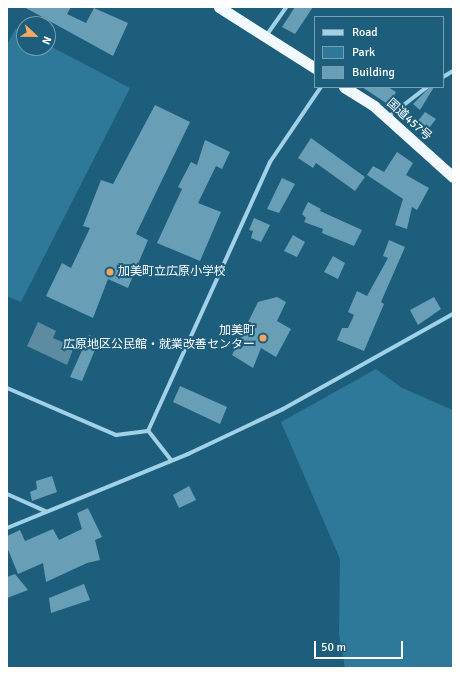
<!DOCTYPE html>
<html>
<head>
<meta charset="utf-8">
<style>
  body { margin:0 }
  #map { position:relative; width:460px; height:675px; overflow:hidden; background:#1e5e7d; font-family:Signika,"Noto Sans JP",sans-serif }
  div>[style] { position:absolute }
  .green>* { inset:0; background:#2e789a }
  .water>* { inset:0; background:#5c8ba2 }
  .building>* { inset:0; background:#699eb7 }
  .minor>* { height:4px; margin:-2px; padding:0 2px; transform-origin:2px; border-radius:2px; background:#a1d1e7 }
  .trunk>* { height:11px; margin:-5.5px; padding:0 5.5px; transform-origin:5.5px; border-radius:5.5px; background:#f1f9fe }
  .dots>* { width:11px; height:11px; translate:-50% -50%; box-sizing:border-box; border:2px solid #1e5e7d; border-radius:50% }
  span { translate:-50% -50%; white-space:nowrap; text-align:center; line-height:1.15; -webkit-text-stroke:4px #1e5e7d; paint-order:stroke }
  .street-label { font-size:12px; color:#fff }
  .poi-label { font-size:12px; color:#fff }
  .left { translate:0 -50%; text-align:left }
  .right { translate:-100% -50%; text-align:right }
  .frame { position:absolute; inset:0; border:8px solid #fff; pointer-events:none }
  .legend { position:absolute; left:314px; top:16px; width:130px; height:72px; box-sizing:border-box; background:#1e5e7d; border:1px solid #789eb1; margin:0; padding:5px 7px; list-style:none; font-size:12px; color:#fff }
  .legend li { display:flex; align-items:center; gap:8px; height:20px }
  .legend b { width:20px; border:1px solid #789eb1 }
  .north { position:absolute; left:16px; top:16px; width:40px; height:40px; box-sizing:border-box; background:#1e5e7d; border:1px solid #789eb1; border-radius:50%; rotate:112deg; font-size:11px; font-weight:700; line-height:16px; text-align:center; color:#fff }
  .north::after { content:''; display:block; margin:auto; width:14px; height:18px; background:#f6a861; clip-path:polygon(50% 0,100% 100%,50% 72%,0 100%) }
  .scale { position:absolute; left:314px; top:641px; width:89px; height:18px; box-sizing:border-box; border:2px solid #fff; border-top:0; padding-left:5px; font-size:12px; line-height:14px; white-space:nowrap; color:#fff; -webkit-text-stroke:3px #1e5e7d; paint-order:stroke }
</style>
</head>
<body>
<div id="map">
  <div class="green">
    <div style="clip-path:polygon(16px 28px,24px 32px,24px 48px,48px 48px,48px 45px,130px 88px,21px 302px,7px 296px,7px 45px)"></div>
    <div style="clip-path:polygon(376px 369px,402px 388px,453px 410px,453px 668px,345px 668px,339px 634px,340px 559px,281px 422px)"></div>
  </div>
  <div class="water">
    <div style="clip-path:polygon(38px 322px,56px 331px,53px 338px,74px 347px,67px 365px,27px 346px)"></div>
  </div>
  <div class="building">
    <div style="clip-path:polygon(24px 7px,71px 7px,67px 14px,86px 23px,94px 8px,128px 23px,113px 56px)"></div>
    <div style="clip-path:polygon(295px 7px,313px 7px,295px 34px,282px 27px)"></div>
    <div style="clip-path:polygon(362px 87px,388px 87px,396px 92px,389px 105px)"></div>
    <div style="clip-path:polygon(430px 87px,434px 87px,420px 110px,413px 104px)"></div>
    <div style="clip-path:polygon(155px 105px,190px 122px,136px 234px,148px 240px,128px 288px,108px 279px,93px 318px,46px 296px,62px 263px,71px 268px,90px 228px,83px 226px,101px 180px,113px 184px)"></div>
    <div style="clip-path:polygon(425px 112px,436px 119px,425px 133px,414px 126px)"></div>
    <div style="clip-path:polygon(311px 138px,365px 177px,355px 191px,316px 163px,313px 168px,298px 158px)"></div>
    <div style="clip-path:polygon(205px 140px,230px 152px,222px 169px,216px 166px,198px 203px,221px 212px,200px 261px,157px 243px,182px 189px,178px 187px,191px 162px,197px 165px)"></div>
    <div style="clip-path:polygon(397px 152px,413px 163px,406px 175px,429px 188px,417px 210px,412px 207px,407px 229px,395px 225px,403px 199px,367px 175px,373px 166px,384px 172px)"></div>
    <div style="clip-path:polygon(282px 178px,295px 184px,279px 213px,267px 209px)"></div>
    <div style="clip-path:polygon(308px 202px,321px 209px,320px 211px,362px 230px,354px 246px,322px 233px,323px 229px,304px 222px,306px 218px,302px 214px)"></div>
    <div style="clip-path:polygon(254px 218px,270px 225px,261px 242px,251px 238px,253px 231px,249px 230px)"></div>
    <div style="clip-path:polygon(293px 235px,305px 242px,297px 257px,284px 251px)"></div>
    <div style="clip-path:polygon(389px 240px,405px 247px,381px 302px,384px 304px,364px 351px,337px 340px,342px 328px,348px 328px,354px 315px,348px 312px,357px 291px,367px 296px,388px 258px,383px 256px)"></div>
    <div style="clip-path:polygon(333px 256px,345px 263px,338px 279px,324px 272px)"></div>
    <div style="clip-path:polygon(277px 297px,286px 302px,277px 321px,291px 329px,276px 357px,261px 348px,253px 368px,232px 355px,258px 302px)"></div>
    <div style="clip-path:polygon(434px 297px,441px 309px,418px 325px,410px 310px)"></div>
    <div style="clip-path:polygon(89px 335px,99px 340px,82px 381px,70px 377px)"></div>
    <div style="clip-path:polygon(180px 386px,227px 407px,220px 424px,173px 402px)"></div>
    <div style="clip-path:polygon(52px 476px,57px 492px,32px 501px,30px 492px,37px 489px,36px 481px)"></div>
    <div style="clip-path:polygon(189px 486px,196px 500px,179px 508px,173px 495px)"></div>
    <div style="clip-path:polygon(88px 508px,102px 537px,95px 540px,100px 560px,87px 563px,46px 582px,43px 563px,18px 574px,7px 547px,7px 536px,20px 530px,25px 541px,53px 529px,59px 540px,82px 529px,77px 513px)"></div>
    <div style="clip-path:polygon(15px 574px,28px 590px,7px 598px,7px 577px)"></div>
    <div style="clip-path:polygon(84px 584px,90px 600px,51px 613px,49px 598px)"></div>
  </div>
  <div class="minor">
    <div style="left:266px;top:36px;width:35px;rotate:-55deg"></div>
    <div style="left:443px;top:77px;width:12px;rotate:-31deg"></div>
    <div style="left:388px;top:117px;width:49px;rotate:-37.6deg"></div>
    <div style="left:7px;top:388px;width:119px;rotate:23.3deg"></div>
    <div style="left:116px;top:435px;width:32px;rotate:-7deg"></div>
    <div style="left:171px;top:460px;width:37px;rotate:-128deg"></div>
    <div style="left:148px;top:431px;width:295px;rotate:-65.6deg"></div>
    <div style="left:270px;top:162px;width:91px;rotate:-55.8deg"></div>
    <div style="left:7px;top:494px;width:42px;rotate:24.1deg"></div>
    <div style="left:7px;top:528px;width:196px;rotate:-22.2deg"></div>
    <div style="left:188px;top:454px;width:105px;rotate:-25.3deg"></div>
    <div style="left:283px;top:409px;width:195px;rotate:-29.2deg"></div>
  </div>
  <div class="trunk">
    <div style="left:219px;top:7px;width:114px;rotate:32.4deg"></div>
    <div style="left:344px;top:87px;width:36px;rotate:32deg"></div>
    <div style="left:374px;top:106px;width:106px;rotate:41.9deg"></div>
  </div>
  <div class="dots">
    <div style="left:110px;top:272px;background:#f6a861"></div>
    <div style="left:263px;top:338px;background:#f6a861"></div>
  </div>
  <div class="street-label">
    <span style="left:409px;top:120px;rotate:42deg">国道457号</span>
  </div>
  <div class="poi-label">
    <span class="left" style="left:118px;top:272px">加美町立広原小学校</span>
    <span class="right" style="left:255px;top:338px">加美町<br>広原地区公民館・就業改善センター</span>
  </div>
  <div class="frame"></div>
  <ul class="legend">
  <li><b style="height:5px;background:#a1d1e7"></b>Road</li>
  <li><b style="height:11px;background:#2e789a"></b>Park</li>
  <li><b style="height:11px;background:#699eb7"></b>Building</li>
  </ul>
  <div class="north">N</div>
  <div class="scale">50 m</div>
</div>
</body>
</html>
